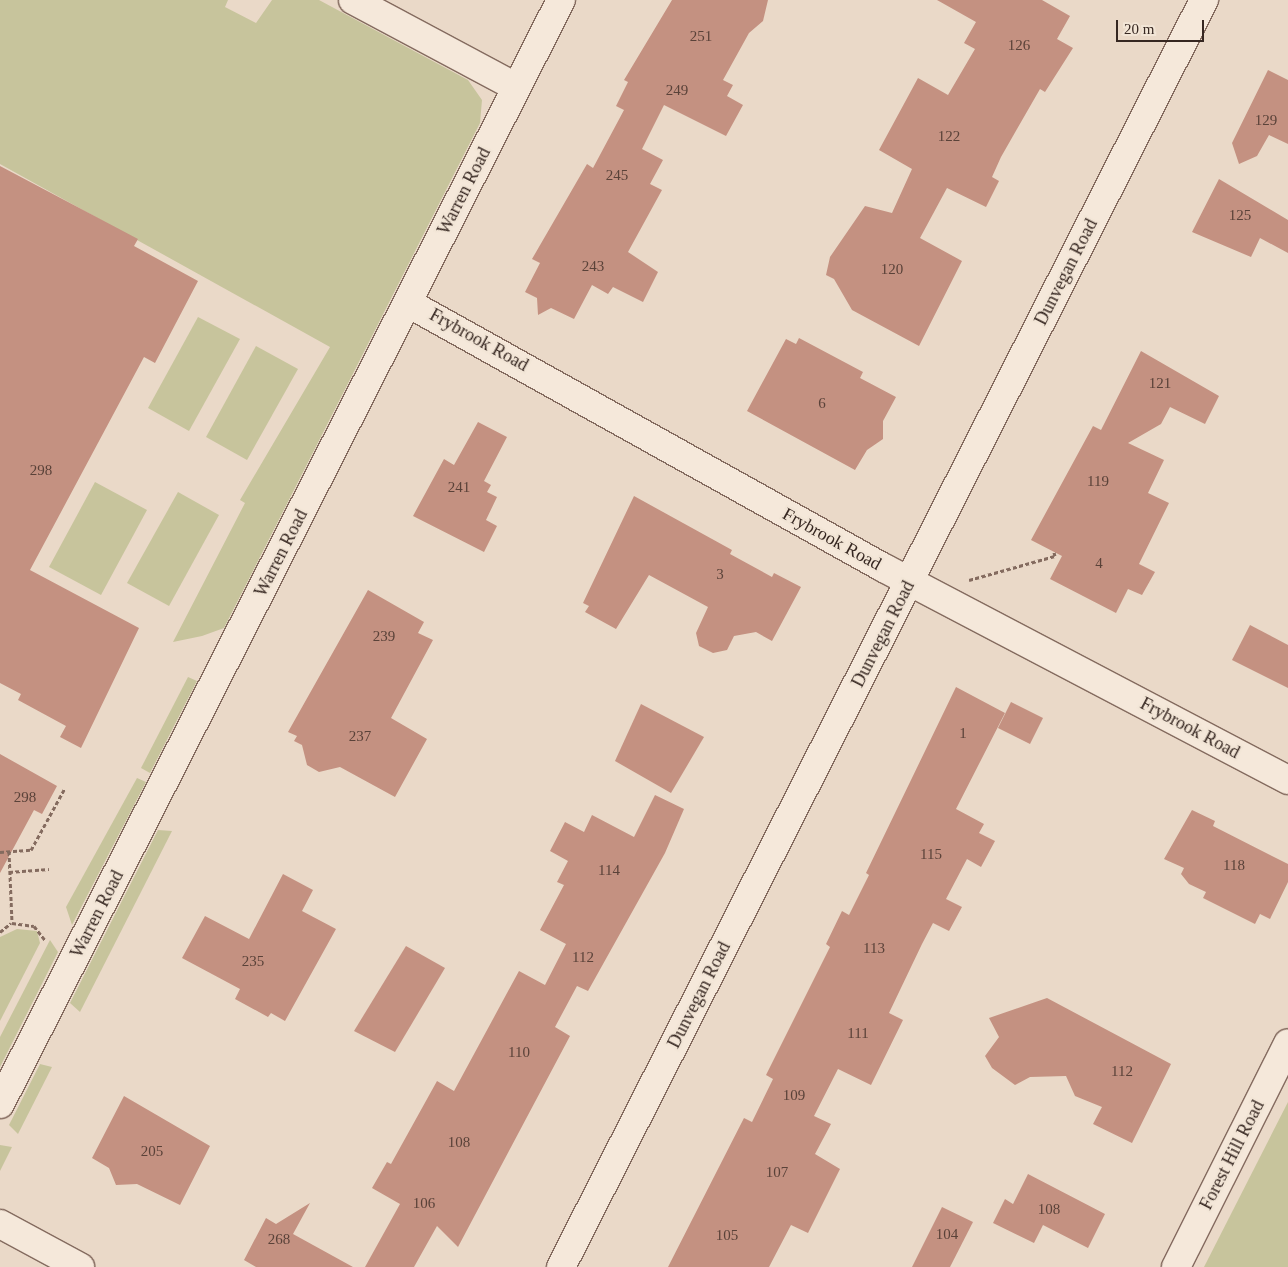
<!DOCTYPE html>
<html>
<head>
<meta charset="utf-8">
<style>
  body { margin:0 }
  #map { position:relative; width:1288px; height:1267px; overflow:hidden; background:#ead9c8; font-family:Georgia,serif }
  div>[style] { position:absolute }
  .green>* { inset:0; background:#c7c49c }
  .building>* { inset:0; background:#c49181 }
  .path>* { height:3px; margin-top:-1.5px; transform-origin:0; background:repeating-linear-gradient(90deg,#846b5f 0 4px,transparent 0 6.5px) }
  .roads { filter:drop-shadow(1px 0 #846b5f) drop-shadow(-1px 0 #846b5f) drop-shadow(0 1px #846b5f) drop-shadow(0 -1px #846b5f) }
  .minor>* { height:28px; margin:-14px; padding:0 14px; transform-origin:14px; border-radius:14px; background:#f5e8da }
  span { translate:-50% -50%; white-space:nowrap; text-align:center; line-height:1.15; -webkit-text-stroke:4.5px #f2e5d6; paint-order:stroke }
  .number-label { font-size:15px; color:#5a4239 }
  .number-label span { -webkit-text-stroke-width:0 }
  .street-label { font-size:18px; color:#362721 }
  .scale { position:absolute; left:1116px; top:20px; width:88px; height:22px; box-sizing:border-box; border:2px solid #362721; border-top:0; padding-left:6px; font-size:15px; line-height:18px; white-space:nowrap; color:#362721; -webkit-text-stroke:4px #f2e5d6; paint-order:stroke }
</style>
</head>
<body>
<div id="map">
  <div class="green">
    <div style="clip-path:polygon(0 0,228px 0,225px 7px,256px 23px,272px 0,319px 0,468px 80px,482px 100px,480px 123px,224px 628px,202px 636px,173px 642px,245px 503px,240px 500px,330px 347px,0 164px)"></div>
    <div style="clip-path:polygon(198px 317px,240px 339px,189px 431px,148px 408px)"></div>
    <div style="clip-path:polygon(256px 346px,298px 369px,247px 460px,206px 437px)"></div>
    <div style="clip-path:polygon(95px 482px,147px 510px,101px 595px,49px 567px)"></div>
    <div style="clip-path:polygon(178px 492px,219px 515px,169px 606px,127px 583px)"></div>
    <div style="clip-path:polygon(188px 677px,197px 681px,150px 773px,141px 768px)"></div>
    <div style="clip-path:polygon(137px 778px,146px 782px,72px 925px,66px 907px)"></div>
    <div style="clip-path:polygon(158px 830px,172px 831px,80px 1012px,70px 1003px)"></div>
    <div style="clip-path:polygon(17px 929px,37px 931px,40px 943px,0 1021px,0 937px)"></div>
    <div style="clip-path:polygon(50px 940px,58px 952px,0 1067px,0 1037px)"></div>
    <div style="clip-path:polygon(40px 1064px,52px 1067px,18px 1134px,9px 1125px)"></div>
    <div style="clip-path:polygon(1288px 1102px,1288px 1267px,1204px 1267px)"></div>
    <div style="clip-path:polygon(0 1145px,12px 1147px,0 1171px)"></div>
  </div>
  <div class="building">
    <div style="clip-path:polygon(672px 0,768px 0,763px 21px,749px 33px,723px 80px,733px 85px,727px 96px,743px 105px,726px 136px,664px 105px,642px 149px,663px 160px,650px 184px,662px 190px,628px 252px,658px 272px,643px 302px,613px 287px,608px 294px,592px 285px,574px 319px,551px 308px,538px 315px,537px 298px,525px 292px,540px 263px,532px 259px,587px 164px,593px 168px,624px 110px,616px 106px,628px 82px,624px 80px)"></div>
    <div style="clip-path:polygon(937px 0,1042px 0,1070px 16px,1057px 39px,1073px 48px,1045px 92px,1040px 89px,1001px 157px,992px 177px,999px 181px,986px 207px,947px 188px,920px 238px,962px 261px,919px 346px,852px 310px,834px 279px,826px 275px,830px 257px,865px 206px,892px 213px,912px 169px,879px 150px,918px 78px,948px 95px,975px 49px,964px 43px,976px 22px)"></div>
    <div style="clip-path:polygon(1268px 70px,1288px 80px,1288px 144px,1269px 135px,1257px 156px,1239px 164px,1232px 143px)"></div>
    <div style="clip-path:polygon(0 166px,138px 239px,134px 246px,198px 281px,155px 363px,144px 357px,30px 570px,139px 628px,81px 748px,60px 737px,66px 726px,18px 700px,21px 694px,0 683px)"></div>
    <div style="clip-path:polygon(1219px 179px,1288px 220px,1288px 253px,1260px 238px,1251px 257px,1192px 232px)"></div>
    <div style="clip-path:polygon(799px 338px,863px 372px,860px 378px,896px 397px,883px 421px,883px 439px,867px 450px,855px 470px,747px 411px,786px 339px,796px 344px)"></div>
    <div style="clip-path:polygon(1141px 351px,1219px 396px,1205px 424px,1170px 407px,1161px 424px,1128px 443px,1164px 460px,1148px 493px,1169px 503px,1139px 564px,1155px 572px,1142px 595px,1128px 589px,1116px 613px,1050px 579px,1062px 556px,1031px 540px,1093px 426px,1101px 430px)"></div>
    <div style="clip-path:polygon(478px 422px,507px 437px,484px 481px,491px 485px,487px 492px,497px 497px,486px 520px,497px 526px,484px 552px,413px 516px,444px 459px,454px 465px)"></div>
    <div style="clip-path:polygon(634px 496px,732px 550px,730px 554px,772px 577px,774px 573px,801px 587px,772px 641px,756px 632px,734px 636px,727px 650px,713px 653px,699px 646px,696px 633px,708px 607px,649px 575px,616px 629px,585px 612px,589px 606px,583px 603px)"></div>
    <div style="clip-path:polygon(368px 590px,424px 622px,418px 633px,433px 640px,391px 718px,427px 739px,395px 797px,340px 767px,319px 772px,307px 765px,302px 745px,294px 741px,297px 736px,288px 732px)"></div>
    <div style="clip-path:polygon(1250px 625px,1288px 645px,1288px 688px,1232px 660px)"></div>
    <div style="clip-path:polygon(956px 687px,1005px 713px,956px 809px,984px 824px,979px 833px,995px 841px,981px 867px,967px 859px,946px 899px,962px 907px,949px 931px,933px 923px,922px 944px,889px 1013px,903px 1020px,871px 1085px,838px 1069px,814px 1116px,831px 1124px,815px 1154px,840px 1169px,808px 1233px,791px 1225px,769px 1267px,668px 1267px,744px 1118px,752px 1122px,773px 1079px,766px 1075px,830px 947px,826px 944px,842px 911px,849px 915px,869px 875px,866px 873px)"></div>
    <div style="clip-path:polygon(1011px 702px,1043px 718px,1030px 744px,998px 728px)"></div>
    <div style="clip-path:polygon(641px 704px,704px 737px,671px 793px,615px 761px)"></div>
    <div style="clip-path:polygon(0 754px,57px 786px,42px 814px,34px 810px,0 873px)"></div>
    <div style="clip-path:polygon(655px 795px,684px 809px,665px 853px,588px 991px,577px 986px,555px 1027px,570px 1036px,458px 1247px,437px 1226px,414px 1267px,365px 1267px,400px 1204px,372px 1188px,387px 1162px,391px 1164px,437px 1081px,454px 1091px,519px 971px,545px 985px,566px 944px,540px 930px,564px 885px,557px 882px,568px 861px,550px 851px,565px 822px,584px 832px,592px 815px,634px 837px)"></div>
    <div style="clip-path:polygon(1192px 810px,1215px 821px,1213px 826px,1288px 864px,1288px 882px,1270px 919px,1260px 914px,1255px 924px,1203px 898px,1206px 892px,1189px 884px,1181px 874px,1184px 868px,1164px 859px)"></div>
    <div style="clip-path:polygon(283px 874px,313px 890px,302px 911px,336px 929px,285px 1021px,271px 1013px,268px 1017px,235px 999px,240px 989px,182px 958px,205px 916px,249px 939px)"></div>
    <div style="clip-path:polygon(406px 946px,445px 968px,395px 1052px,354px 1031px)"></div>
    <div style="clip-path:polygon(1047px 998px,1171px 1064px,1132px 1143px,1093px 1124px,1102px 1107px,1075px 1096px,1066px 1076px,1030px 1077px,1015px 1085px,992px 1068px,985px 1056px,999px 1037px,989px 1018px)"></div>
    <div style="clip-path:polygon(124px 1096px,210px 1146px,180px 1205px,137px 1184px,116px 1185px,109px 1168px,92px 1158px)"></div>
    <div style="clip-path:polygon(1028px 1174px,1105px 1214px,1088px 1248px,1043px 1225px,1034px 1243px,993px 1223px,1005px 1199px,1013px 1204px)"></div>
    <div style="clip-path:polygon(310px 1203px,293px 1234px,353px 1267px,256px 1267px,244px 1260px,266px 1218px,276px 1224px)"></div>
    <div style="clip-path:polygon(942px 1207px,973px 1222px,950px 1267px,912px 1267px)"></div>
  </div>
  <div class="path">
    <div style="left:969px;top:580px;width:89px;rotate:-15.6deg"></div>
    <div style="left:1055px;top:556px;width:4px;rotate:-104deg"></div>
    <div style="left:9px;top:851px;width:72px;rotate:87.6deg"></div>
    <div style="left:12px;top:923px;width:22px;rotate:8deg"></div>
    <div style="left:34px;top:926px;width:18px;rotate:52deg"></div>
    <div style="left:0;top:852px;width:31px;rotate:-4deg"></div>
    <div style="left:31px;top:850px;width:71px;rotate:-61.3deg"></div>
    <div style="left:9px;top:872px;width:40px;rotate:-4.3deg"></div>
    <div style="left:0;top:932px;width:14px;rotate:-39deg"></div>
  </div>
  <div class="roads">
    <div class="minor">
      <div style="left:353px;top:0;width:185px;rotate:28.1deg"></div>
      <div style="left:408px;top:303px;width:545px;rotate:29.11deg"></div>
      <div style="left:884px;top:568px;width:456px;rotate:27.7deg"></div>
      <div style="left:0;top:1104px;width:1238px;rotate:-63.06deg"></div>
      <div style="left:0;top:1224px;width:91px;rotate:28.3deg"></div>
      <div style="left:561px;top:1267px;width:1421px;rotate:-63.09deg"></div>
      <div style="left:1176px;top:1267px;width:250px;rotate:-63.4deg"></div>
    </div>
  </div>
  <div class="number-label">
    <span style="left:701px;top:37px">251</span>
    <span style="left:1019px;top:46px">126</span>
    <span style="left:677px;top:91px">249</span>
    <span style="left:1266px;top:121px">129</span>
    <span style="left:949px;top:137px">122</span>
    <span style="left:617px;top:176px">245</span>
    <span style="left:1240px;top:216px">125</span>
    <span style="left:593px;top:267px">243</span>
    <span style="left:892px;top:270px">120</span>
    <span style="left:1160px;top:384px">121</span>
    <span style="left:822px;top:404px">6</span>
    <span style="left:41px;top:471px">298</span>
    <span style="left:1098px;top:482px">119</span>
    <span style="left:459px;top:488px">241</span>
    <span style="left:1099px;top:564px">4</span>
    <span style="left:720px;top:575px">3</span>
    <span style="left:384px;top:637px">239</span>
    <span style="left:963px;top:734px">1</span>
    <span style="left:360px;top:737px">237</span>
    <span style="left:25px;top:798px">298</span>
    <span style="left:931px;top:855px">115</span>
    <span style="left:1234px;top:866px">118</span>
    <span style="left:609px;top:871px">114</span>
    <span style="left:874px;top:949px">113</span>
    <span style="left:583px;top:958px">112</span>
    <span style="left:253px;top:962px">235</span>
    <span style="left:858px;top:1034px">111</span>
    <span style="left:519px;top:1053px">110</span>
    <span style="left:1122px;top:1072px">112</span>
    <span style="left:794px;top:1096px">109</span>
    <span style="left:459px;top:1143px">108</span>
    <span style="left:152px;top:1152px">205</span>
    <span style="left:777px;top:1173px">107</span>
    <span style="left:424px;top:1204px">106</span>
    <span style="left:1049px;top:1210px">108</span>
    <span style="left:947px;top:1235px">104</span>
    <span style="left:727px;top:1236px">105</span>
    <span style="left:279px;top:1240px">268</span>
  </div>
  <div class="street-label">
    <span style="left:464px;top:191px;rotate:-63deg">Warren Road</span>
    <span style="left:1066px;top:272px;rotate:-63deg">Dunvegan Road</span>
    <span style="left:479px;top:340px;rotate:29deg">Frybrook Road</span>
    <span style="left:832px;top:539px;rotate:29deg">Frybrook Road</span>
    <span style="left:281px;top:553px;rotate:-63deg">Warren Road</span>
    <span style="left:883px;top:634px;rotate:-63deg">Dunvegan Road</span>
    <span style="left:1190px;top:728px;rotate:28deg">Frybrook Road</span>
    <span style="left:97px;top:914px;rotate:-63deg">Warren Road</span>
    <span style="left:699px;top:995px;rotate:-63deg">Dunvegan Road</span>
    <span style="left:1232px;top:1155px;rotate:-63deg">Forest Hill Road</span>
  </div>
  <div class="scale">20 m</div>
</div>
</body>
</html>
